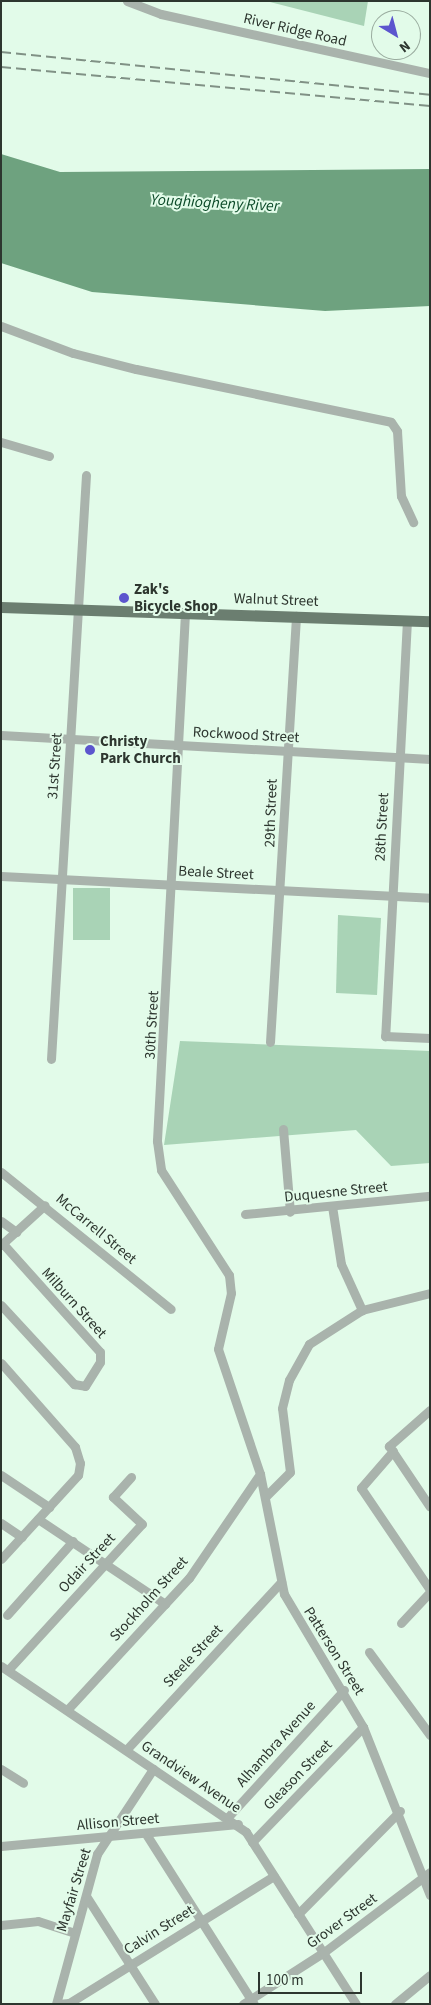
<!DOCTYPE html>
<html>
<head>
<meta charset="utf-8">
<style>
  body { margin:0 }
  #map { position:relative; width:431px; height:2005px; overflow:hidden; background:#e2fbe9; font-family:"Source Sans 3",sans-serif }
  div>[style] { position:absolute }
  .green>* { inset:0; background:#a9d3b6 }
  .water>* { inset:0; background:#6ea27f }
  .minor>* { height:9px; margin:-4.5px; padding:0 4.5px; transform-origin:4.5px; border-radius:4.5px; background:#a9b3ac }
  .major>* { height:11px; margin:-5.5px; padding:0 5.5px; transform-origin:5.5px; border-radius:5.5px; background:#6b7e70 }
  .rail>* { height:2px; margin-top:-1px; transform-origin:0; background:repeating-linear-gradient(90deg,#809185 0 10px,transparent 0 15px) }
  .dots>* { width:14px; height:14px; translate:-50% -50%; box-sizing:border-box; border:2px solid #e2fbe9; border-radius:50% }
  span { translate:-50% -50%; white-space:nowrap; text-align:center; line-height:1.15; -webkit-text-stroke:4px #e2fbe9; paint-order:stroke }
  .street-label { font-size:15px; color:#2d362f }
  .poi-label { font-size:15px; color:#2d362f; font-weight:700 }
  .left { translate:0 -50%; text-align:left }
  .water-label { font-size:16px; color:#0c4b29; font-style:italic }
  .frame { position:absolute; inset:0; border:2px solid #2d362f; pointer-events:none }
  .north { position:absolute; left:371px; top:10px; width:50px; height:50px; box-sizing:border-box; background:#e2fbe9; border:1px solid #9aac9f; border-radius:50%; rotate:143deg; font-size:14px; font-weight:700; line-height:20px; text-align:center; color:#2d362f }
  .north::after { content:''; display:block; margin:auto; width:18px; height:22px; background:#5c55ce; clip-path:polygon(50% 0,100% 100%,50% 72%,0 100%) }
  .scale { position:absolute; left:258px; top:1972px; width:104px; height:22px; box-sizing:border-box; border:2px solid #2d362f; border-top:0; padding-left:6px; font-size:15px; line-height:18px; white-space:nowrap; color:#2d362f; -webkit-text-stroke:4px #e2fbe9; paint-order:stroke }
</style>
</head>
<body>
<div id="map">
  <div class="green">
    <div style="clip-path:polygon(266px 1px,368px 1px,364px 26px)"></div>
    <div style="clip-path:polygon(73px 888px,110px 888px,110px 940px,73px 940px)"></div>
    <div style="clip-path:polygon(338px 915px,381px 918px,377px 995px,336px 993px)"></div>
    <div style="clip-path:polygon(180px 1041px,430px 1051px,430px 1163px,391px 1166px,356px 1130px,164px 1145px)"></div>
  </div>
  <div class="water">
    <div style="clip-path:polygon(1px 154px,60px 172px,430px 169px,430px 306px,325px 311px,92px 292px,1px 263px)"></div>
  </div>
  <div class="minor">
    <div style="left:127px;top:1px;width:36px;rotate:21deg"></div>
    <div style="left:161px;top:14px;width:275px;rotate:12.4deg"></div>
    <div style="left:1px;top:326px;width:77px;rotate:20.6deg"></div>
    <div style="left:73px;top:353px;width:65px;rotate:14.3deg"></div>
    <div style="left:136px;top:369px;width:260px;rotate:11.7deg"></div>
    <div style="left:391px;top:422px;width:11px;rotate:56deg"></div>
    <div style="left:397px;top:431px;width:65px;rotate:86.5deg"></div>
    <div style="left:401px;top:496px;width:29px;rotate:65deg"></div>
    <div style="left:1px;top:442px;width:50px;rotate:16.3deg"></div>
    <div style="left:185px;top:613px;width:529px;rotate:93.04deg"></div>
    <div style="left:157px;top:1141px;width:29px;rotate:82deg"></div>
    <div style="left:161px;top:1170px;width:125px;rotate:57.1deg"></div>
    <div style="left:229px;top:1275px;width:18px;rotate:84deg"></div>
    <div style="left:231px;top:1293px;width:57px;rotate:103.1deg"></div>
    <div style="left:218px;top:1349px;width:132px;rotate:71.4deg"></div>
    <div style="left:260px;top:1474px;width:122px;rotate:78.7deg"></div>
    <div style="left:284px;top:1594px;width:155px;rotate:59.3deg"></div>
    <div style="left:363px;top:1727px;width:181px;rotate:68.3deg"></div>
    <div style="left:407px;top:620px;width:417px;rotate:93deg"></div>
    <div style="left:385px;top:1036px;width:45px;rotate:2.5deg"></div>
    <div style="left:1px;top:735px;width:430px;rotate:3.2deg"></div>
    <div style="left:1px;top:876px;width:430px;rotate:2.9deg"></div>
    <div style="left:270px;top:1042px;width:427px;rotate:-86.5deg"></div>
    <div style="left:51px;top:1059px;width:585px;rotate:-86.57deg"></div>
    <div style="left:283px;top:1129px;width:83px;rotate:85.2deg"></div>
    <div style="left:1px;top:1172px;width:218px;rotate:38.9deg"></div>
    <div style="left:332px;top:1206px;width:59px;rotate:81.2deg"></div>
    <div style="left:341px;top:1264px;width:51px;rotate:65.5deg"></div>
    <div style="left:245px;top:1214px;width:186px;rotate:-5.6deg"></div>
    <div style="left:1px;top:1221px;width:19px;rotate:36deg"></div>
    <div style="left:1px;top:1245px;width:59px;rotate:-42.3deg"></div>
    <div style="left:1px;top:1305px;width:108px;rotate:47.3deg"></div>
    <div style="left:74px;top:1384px;width:11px;rotate:10deg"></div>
    <div style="left:85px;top:1386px;width:28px;rotate:-58deg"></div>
    <div style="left:100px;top:1362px;width:10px;rotate:-90deg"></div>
    <div style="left:100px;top:1352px;width:145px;rotate:-131.9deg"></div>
    <div style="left:1px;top:1363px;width:112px;rotate:48.6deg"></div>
    <div style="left:75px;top:1447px;width:17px;rotate:73deg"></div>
    <div style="left:80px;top:1463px;width:12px;rotate:99deg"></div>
    <div style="left:78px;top:1475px;width:114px;rotate:132.5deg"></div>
    <div style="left:430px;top:1410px;width:55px;rotate:138.7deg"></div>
    <div style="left:389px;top:1446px;width:73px;rotate:56.1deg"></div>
    <div style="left:393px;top:1451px;width:49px;rotate:130.9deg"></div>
    <div style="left:361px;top:1488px;width:123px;rotate:55.9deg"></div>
    <div style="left:1px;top:1475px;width:58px;rotate:33.7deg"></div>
    <div style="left:265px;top:1497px;width:35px;rotate:-45deg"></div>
    <div style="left:290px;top:1472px;width:64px;rotate:-97.1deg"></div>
    <div style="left:282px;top:1408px;width:29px;rotate:-76deg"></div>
    <div style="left:289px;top:1380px;width:41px;rotate:-60.9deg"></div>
    <div style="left:309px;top:1344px;width:63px;rotate:-32.7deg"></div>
    <div style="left:362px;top:1310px;width:70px;rotate:-14deg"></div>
    <div style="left:38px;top:1519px;width:153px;rotate:33.8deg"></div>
    <div style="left:1px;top:1523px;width:25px;rotate:34deg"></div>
    <div style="left:7px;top:1615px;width:99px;rotate:-48.3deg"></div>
    <div style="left:401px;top:1623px;width:42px;rotate:-46.9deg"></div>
    <div style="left:369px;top:1652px;width:103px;rotate:53.7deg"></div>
    <div style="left:1px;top:1666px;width:296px;rotate:34.1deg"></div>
    <div style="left:246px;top:1832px;width:204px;rotate:57.4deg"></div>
    <div style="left:8px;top:1670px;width:198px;rotate:-47.5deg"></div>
    <div style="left:142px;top:1524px;width:40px;rotate:-137deg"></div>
    <div style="left:113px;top:1497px;width:27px;rotate:-48deg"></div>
    <div style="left:67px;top:1710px;width:180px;rotate:-47.3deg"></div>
    <div style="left:189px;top:1578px;width:126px;rotate:-55.7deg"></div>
    <div style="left:126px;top:1750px;width:229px;rotate:-47.3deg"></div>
    <div style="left:1px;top:1769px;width:26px;rotate:32deg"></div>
    <div style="left:228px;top:1817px;width:172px;rotate:-47.6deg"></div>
    <div style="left:146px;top:1834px;width:201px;rotate:57.6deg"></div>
    <div style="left:252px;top:1842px;width:160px;rotate:-46deg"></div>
    <div style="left:1px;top:1846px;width:238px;rotate:-5.3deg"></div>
    <div style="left:86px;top:1896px;width:128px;rotate:57.4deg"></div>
    <div style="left:298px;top:1914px;width:145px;rotate:-45.3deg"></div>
    <div style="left:1px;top:1925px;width:37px;rotate:-6deg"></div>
    <div style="left:38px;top:1921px;width:38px;rotate:18deg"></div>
    <div style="left:56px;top:2004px;width:156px;rotate:-74.7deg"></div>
    <div style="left:97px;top:1854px;width:102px;rotate:-56.6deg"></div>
    <div style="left:57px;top:2004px;width:12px;rotate:-5deg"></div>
    <div style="left:69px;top:2003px;width:241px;rotate:-31.8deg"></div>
    <div style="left:243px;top:2004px;width:96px;rotate:-32.7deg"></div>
    <div style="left:324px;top:1952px;width:133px;rotate:-37deg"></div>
    <div style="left:395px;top:2004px;width:45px;rotate:-39.6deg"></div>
  </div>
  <div class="major">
    <div style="left:1px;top:607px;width:429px;rotate:1.9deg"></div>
  </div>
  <div class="rail">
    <div style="left:1px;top:52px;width:431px;rotate:5.7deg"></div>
    <div style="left:1px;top:67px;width:431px;rotate:5.2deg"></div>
  </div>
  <div class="dots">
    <div style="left:124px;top:598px;background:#5c55ce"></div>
    <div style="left:90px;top:750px;background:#5c55ce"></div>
  </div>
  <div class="street-label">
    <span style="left:295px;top:30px;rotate:13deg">River Ridge Road</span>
    <span style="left:276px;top:600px;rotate:2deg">Walnut Street</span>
    <span style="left:246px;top:735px;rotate:3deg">Rockwood Street</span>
    <span style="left:55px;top:766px;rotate:-86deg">31st Street</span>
    <span style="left:271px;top:813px;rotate:-88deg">29th Street</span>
    <span style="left:382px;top:827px;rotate:-87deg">28th Street</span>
    <span style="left:216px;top:873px;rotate:3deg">Beale Street</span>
    <span style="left:152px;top:1025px;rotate:-87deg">30th Street</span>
    <span style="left:336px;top:1192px;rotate:-6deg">Duquesne Street</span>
    <span style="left:96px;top:1229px;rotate:40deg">McCarrell Street</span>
    <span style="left:74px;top:1303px;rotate:48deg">Milburn Street</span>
    <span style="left:87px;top:1563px;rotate:-47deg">Odair Street</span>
    <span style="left:149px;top:1599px;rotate:-48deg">Stockholm Street</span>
    <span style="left:334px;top:1651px;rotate:58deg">Patterson Street</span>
    <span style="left:193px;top:1656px;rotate:-47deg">Steele Street</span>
    <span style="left:276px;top:1744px;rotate:-48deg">Alhambra Avenue</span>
    <span style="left:298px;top:1775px;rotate:-46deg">Gleason Street</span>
    <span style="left:191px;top:1777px;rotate:34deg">Grandview Avenue</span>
    <span style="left:118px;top:1822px;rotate:-5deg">Allison Street</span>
    <span style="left:74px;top:1890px;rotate:-73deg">Mayfair Street</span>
    <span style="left:342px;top:1921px;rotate:-36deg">Grover Street</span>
    <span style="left:159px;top:1930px;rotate:-32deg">Calvin Street</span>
  </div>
  <div class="poi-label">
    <span class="left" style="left:134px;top:598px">Zak's<br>Bicycle Shop</span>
    <span class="left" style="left:100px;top:750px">Christy<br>Park Church</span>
  </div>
  <div class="water-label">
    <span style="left:215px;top:203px;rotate:3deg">Youghiogheny River</span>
  </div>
  <div class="frame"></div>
  <div class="north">N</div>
  <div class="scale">100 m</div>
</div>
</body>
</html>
